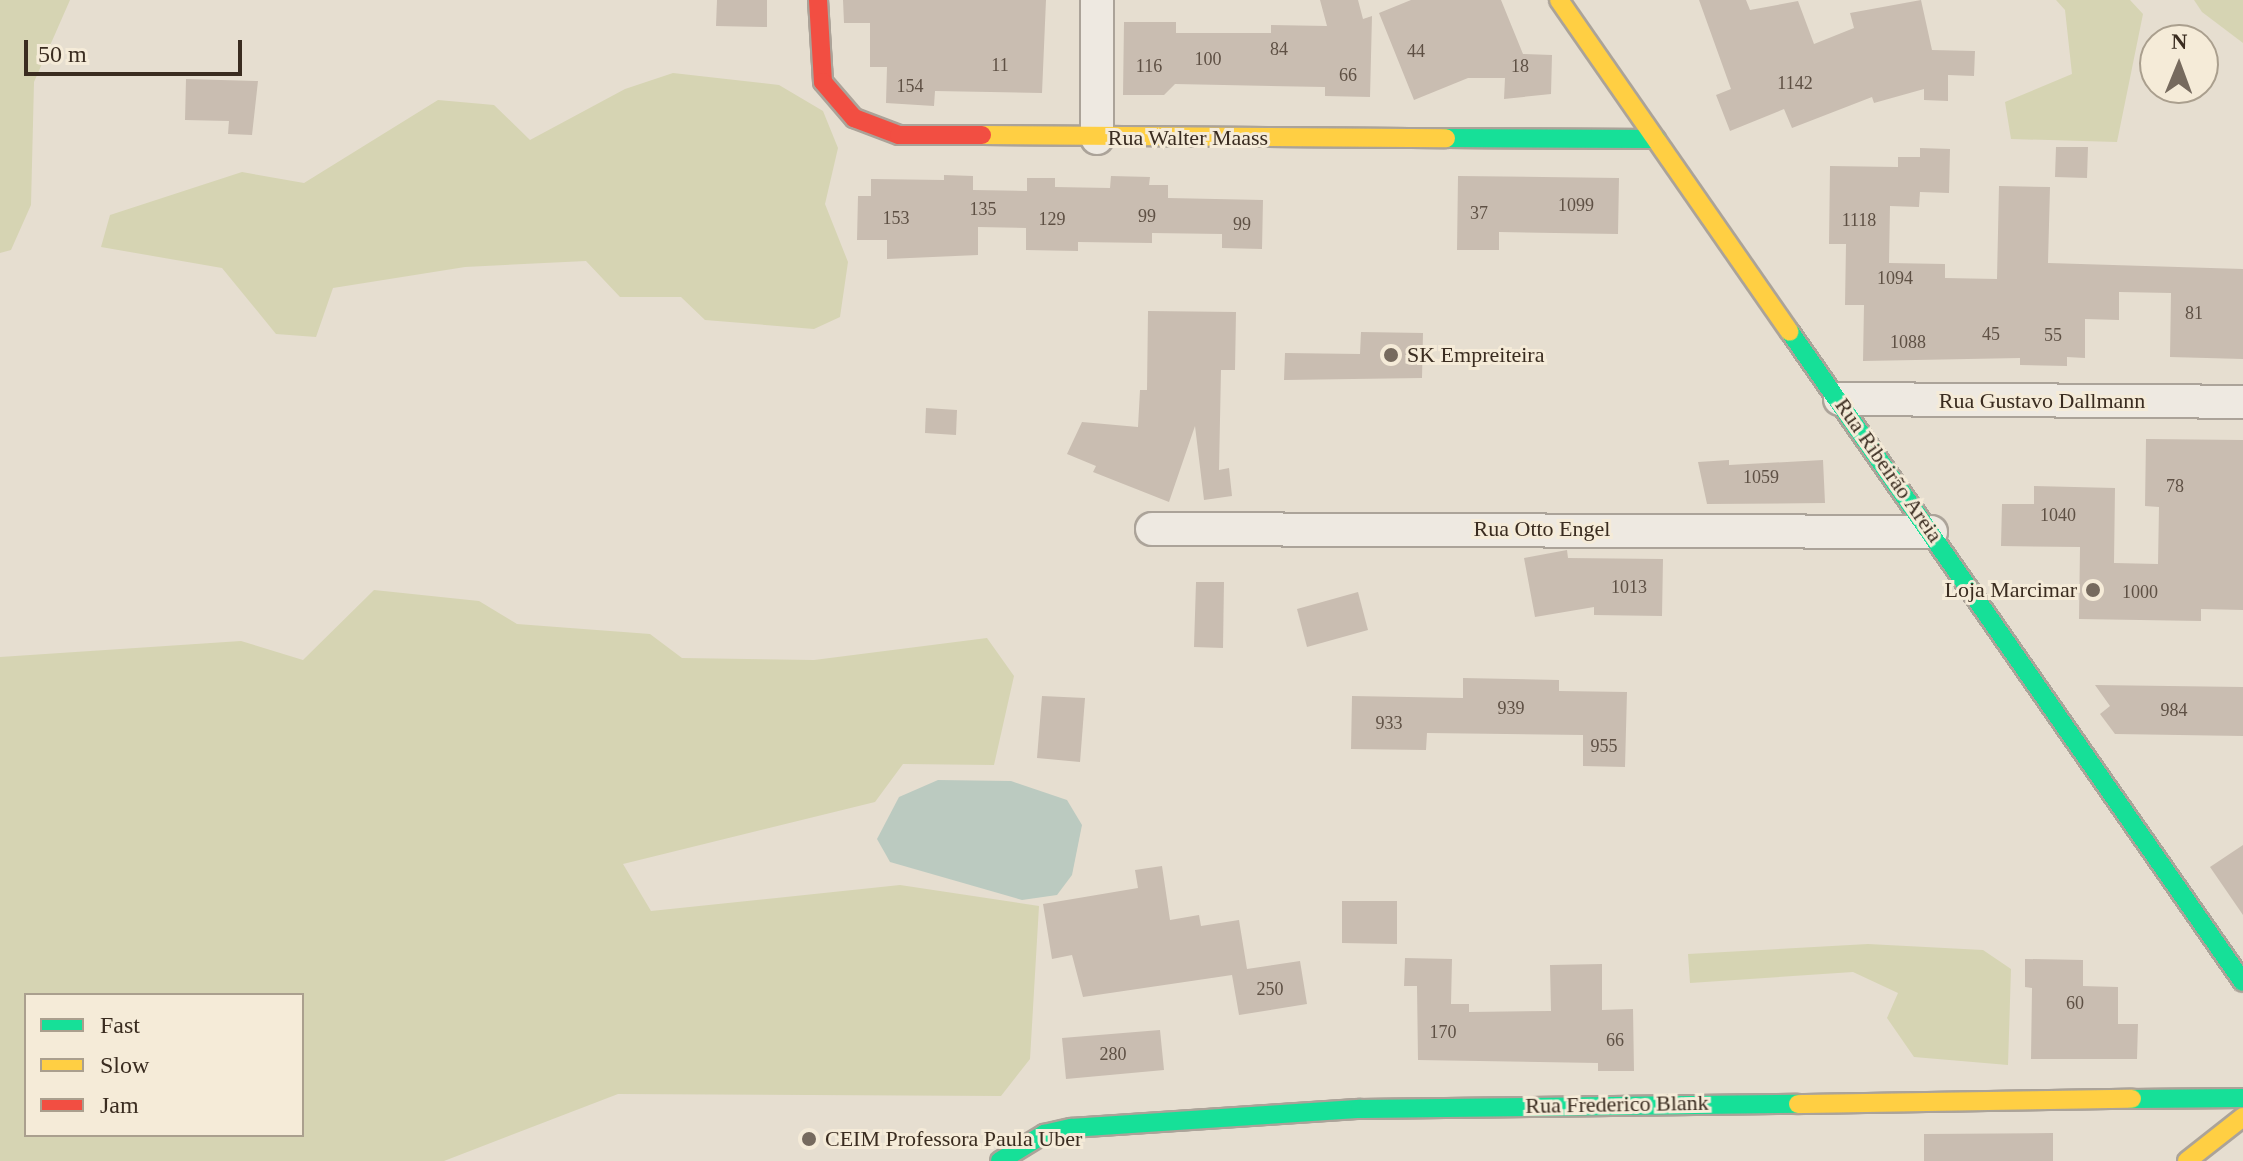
<!DOCTYPE html>
<html>
<head>
<meta charset="utf-8">
<style>
  body { margin:0 }
  #map { position:relative; width:2243px; height:1161px; overflow:hidden; background:#e6ded0; font-family:"Times New Roman",serif }
  div>[style] { position:absolute }
  .green>* { inset:0; background:#d6d4b3 }
  .water>* { inset:0; background:#bbcac0 }
  .building>* { inset:0; background:#c9bdb1 }
  .roads { filter:drop-shadow(2px 0 #aba399) drop-shadow(-2px 0 #aba399) drop-shadow(0 2px #aba399) drop-shadow(0 -2px #aba399) }
  .street>* { height:32px; margin:-16px; padding:0 16px; transform-origin:16px; border-radius:16px; background:#eee9e1 }
  .fast>* { height:18px; margin:-9px; padding:0 9px; transform-origin:9px; border-radius:9px; background:#16e098 }
  .slow>* { height:18px; margin:-9px; padding:0 9px; transform-origin:9px; border-radius:9px; background:#ffcf43 }
  .jam>* { height:18px; margin:-9px; padding:0 9px; transform-origin:9px; border-radius:9px; background:#f24e42 }
  .dots>* { width:22px; height:22px; translate:-50% -50%; box-sizing:border-box; border:4px solid #f5ebd8; border-radius:50% }
  span { translate:-50% -50%; white-space:nowrap; text-align:center; line-height:1.15; -webkit-text-stroke:6px #f5ebd8; paint-order:stroke }
  .number-label { font-size:18px; color:#5e5044 }
  .number-label span { -webkit-text-stroke-width:0 }
  .street-label { font-size:22px; color:#3a2c20 }
  .poi-label { font-size:22px; color:#3a2c20 }
  .left { translate:0 -50%; text-align:left }
  .right { translate:-100% -50%; text-align:right }
  .legend { position:absolute; left:24px; top:993px; width:280px; height:144px; box-sizing:border-box; background:#f5ebd8; border:2px solid #aa9f8e; margin:0; padding:10px 14px; list-style:none; font-size:24px; color:#3a2c20 }
  .legend li { display:flex; align-items:center; gap:16px; height:40px }
  .legend b { width:40px; border:2px solid #aa9f8e }
  .north { position:absolute; left:2139px; top:24px; width:80px; height:80px; box-sizing:border-box; background:#f5ebd8; border:2px solid #aa9f8e; border-radius:50%; rotate:1deg; font-size:22px; font-weight:700; line-height:32px; text-align:center; color:#3a2c20 }
  .north::after { content:''; display:block; margin:auto; width:28px; height:36px; background:#766a5e; clip-path:polygon(50% 0,100% 100%,50% 72%,0 100%) }
  .scale { position:absolute; left:24px; top:40px; width:218px; height:36px; box-sizing:border-box; border:4px solid #3a2c20; border-top:0; padding-left:10px; font-size:24px; line-height:28px; white-space:nowrap; color:#3a2c20; -webkit-text-stroke:6px #f5ebd8; paint-order:stroke }
</style>
</head>
<body>
<div id="map">
  <div class="green">
    <div style="clip-path:polygon(0 0,70px 0,34px 82px,31px 205px,11px 250px,0 253px)"></div>
    <div style="clip-path:polygon(2056px 0,2130px 0,2143px 14px,2117px 142px,2011px 139px,2005px 102px,2072px 74px,2065px 10px)"></div>
    <div style="clip-path:polygon(2194px 0,2243px 0,2243px 43px,2202px 12px)"></div>
    <div style="clip-path:polygon(673px 73px,779px 85px,823px 111px,838px 148px,825px 204px,848px 262px,840px 317px,814px 329px,705px 320px,681px 297px,620px 297px,586px 261px,465px 267px,333px 288px,316px 337px,276px 334px,222px 268px,101px 247px,110px 215px,242px 172px,304px 183px,438px 100px,494px 105px,530px 140px,625px 89px)"></div>
    <div style="clip-path:polygon(evenodd,374px 590px,479px 601px,517px 624px,650px 634px,682px 658px,814px 660px,987px 638px,1014px 676px,994px 765px,903px 764px,875px 802px,623px 864px,651px 911px,900px 885px,1039px 906px,1030px 1059px,1001px 1096px,618px 1094px,444px 1161px,0 1161px,0 657px,241px 641px,303px 660px,374px 590px,26px 995px,302px 995px,302px 1135px,26px 1135px,26px 995px)"></div>
    <div style="clip-path:polygon(1868px 944px,1983px 950px,2011px 969px,2008px 1065px,1914px 1057px,1887px 1018px,1898px 993px,1853px 972px,1690px 983px,1688px 954px)"></div>
  </div>
  <div class="water">
    <div style="clip-path:polygon(938px 780px,1011px 781px,1067px 800px,1082px 825px,1072px 875px,1057px 895px,1022px 900px,890px 862px,877px 839px,899px 797px)"></div>
  </div>
  <div class="building">
    <div style="clip-path:polygon(717px 0,767px 0,767px 27px,716px 26px)"></div>
    <div style="clip-path:polygon(843px 0,1046px 0,1042px 93px,935px 91px,934px 106px,886px 103px,887px 67px,870px 67px,870px 23px,844px 23px)"></div>
    <div style="clip-path:polygon(1320px 0,1358px 0,1363px 19px,1372px 16px,1370px 97px,1325px 96px,1325px 87px,1175px 84px,1164px 95px,1123px 95px,1124px 22px,1176px 22px,1176px 33px,1271px 33px,1271px 25px,1327px 26px)"></div>
    <div style="clip-path:polygon(1411px 0,1501px 0,1523px 54px,1552px 55px,1551px 94px,1504px 99px,1505px 78px,1468px 78px,1414px 100px,1379px 13px)"></div>
    <div style="clip-path:polygon(1699px 0,1746px 0,1750px 10px,1798px 1px,1814px 44px,1854px 28px,1850px 13px,1921px 0,1932px 50px,1975px 51px,1974px 76px,1948px 75px,1948px 101px,1924px 100px,1924px 89px,1874px 103px,1872px 97px,1792px 128px,1784px 109px,1730px 131px,1716px 95px,1731px 89px)"></div>
    <div style="clip-path:polygon(186px 79px,258px 81px,252px 135px,228px 134px,229px 121px,185px 120px)"></div>
    <div style="clip-path:polygon(2056px 147px,2088px 147px,2087px 178px,2055px 177px)"></div>
    <div style="clip-path:polygon(1920px 148px,1950px 149px,1949px 193px,1920px 192px,1919px 207px,1890px 206px,1889px 263px,1945px 264px,1945px 278px,1997px 279px,1999px 186px,2050px 187px,2048px 263px,2243px 269px,2243px 359px,2170px 357px,2171px 293px,2119px 292px,2119px 320px,2085px 319px,2085px 358px,2067px 357px,2067px 366px,2020px 365px,2020px 358px,1863px 361px,1864px 305px,1845px 305px,1846px 244px,1829px 244px,1830px 166px,1898px 167px,1898px 157px,1920px 157px)"></div>
    <div style="clip-path:polygon(944px 175px,973px 176px,973px 190px,1027px 191px,1027px 178px,1055px 178px,1055px 187px,1110px 188px,1111px 176px,1150px 177px,1149px 185px,1168px 185px,1168px 198px,1263px 200px,1262px 249px,1222px 248px,1222px 234px,1152px 233px,1152px 243px,1078px 242px,1078px 251px,1026px 250px,1026px 228px,978px 227px,978px 255px,887px 259px,887px 240px,857px 240px,858px 196px,871px 196px,871px 179px,944px 180px)"></div>
    <div style="clip-path:polygon(1458px 176px,1619px 178px,1618px 234px,1499px 232px,1499px 250px,1457px 250px)"></div>
    <div style="clip-path:polygon(1148px 311px,1236px 312px,1235px 370px,1221px 370px,1219px 470px,1229px 468px,1232px 496px,1204px 500px,1195px 426px,1169px 502px,1093px 472px,1096px 466px,1067px 454px,1082px 422px,1138px 427px,1140px 390px,1147px 390px)"></div>
    <div style="clip-path:polygon(1361px 332px,1423px 333px,1422px 378px,1284px 380px,1285px 353px,1360px 354px)"></div>
    <div style="clip-path:polygon(926px 408px,957px 410px,956px 435px,925px 433px)"></div>
    <div style="clip-path:polygon(2146px 439px,2243px 440px,2243px 610px,2201px 609px,2201px 621px,2079px 619px,2080px 547px,2001px 546px,2002px 504px,2034px 504px,2034px 486px,2115px 488px,2114px 563px,2158px 564px,2159px 507px,2145px 506px)"></div>
    <div style="clip-path:polygon(1729px 460px,1729px 465px,1823px 460px,1825px 503px,1707px 504px,1698px 462px)"></div>
    <div style="clip-path:polygon(1567px 550px,1568px 558px,1663px 559px,1662px 616px,1594px 615px,1594px 607px,1535px 617px,1524px 558px)"></div>
    <div style="clip-path:polygon(1196px 582px,1224px 582px,1223px 648px,1194px 647px)"></div>
    <div style="clip-path:polygon(1358px 592px,1368px 630px,1307px 647px,1297px 609px)"></div>
    <div style="clip-path:polygon(1463px 678px,1559px 680px,1559px 691px,1627px 692px,1625px 767px,1583px 766px,1583px 735px,1427px 733px,1426px 750px,1351px 749px,1352px 696px,1463px 698px)"></div>
    <div style="clip-path:polygon(2095px 685px,2243px 687px,2243px 736px,2115px 734px,2100px 714px,2110px 706px)"></div>
    <div style="clip-path:polygon(1042px 696px,1085px 698px,1080px 762px,1037px 758px)"></div>
    <div style="clip-path:polygon(2243px 845px,2243px 915px,2210px 867px)"></div>
    <div style="clip-path:polygon(1162px 866px,1170px 920px,1199px 915px,1201px 926px,1239px 920px,1247px 969px,1300px 961px,1307px 1004px,1239px 1015px,1232px 975px,1083px 997px,1072px 955px,1052px 959px,1043px 904px,1138px 888px,1135px 870px)"></div>
    <div style="clip-path:polygon(1342px 901px,1397px 901px,1397px 944px,1342px 943px)"></div>
    <div style="clip-path:polygon(1405px 958px,1452px 959px,1451px 1004px,1469px 1004px,1469px 1012px,1551px 1011px,1550px 965px,1602px 964px,1602px 1010px,1633px 1009px,1634px 1071px,1598px 1071px,1598px 1063px,1418px 1060px,1417px 986px,1404px 986px)"></div>
    <div style="clip-path:polygon(2025px 959px,2083px 960px,2083px 986px,2118px 987px,2118px 1024px,2138px 1024px,2137px 1059px,2031px 1059px,2032px 988px,2025px 987px)"></div>
    <div style="clip-path:polygon(1160px 1030px,1164px 1070px,1066px 1079px,1062px 1038px)"></div>
    <div style="clip-path:polygon(2053px 1133px,2053px 1161px,1924px 1161px,1924px 1134px)"></div>
  </div>
  <div class="roads">
    <div class="street">
      <div style="left:1097px;top:0;width:138px;rotate:90deg"></div>
      <div style="left:1840px;top:399px;width:403px;rotate:0.4deg"></div>
      <div style="left:1152px;top:529px;width:779px;rotate:0.22deg"></div>
    </div>
    <div class="fast">
      <div style="left:1446px;top:138px;width:210px;rotate:0.3deg"></div>
      <div style="left:1790px;top:332px;width:792px;rotate:55.13deg"></div>
      <div style="left:2132px;top:1099px;width:111px;rotate:-0.5deg"></div>
      <div style="left:1000px;top:1161px;width:52px;rotate:-31.5deg"></div>
      <div style="left:1044px;top:1134px;width:28px;rotate:-13deg"></div>
      <div style="left:1071px;top:1128px;width:290px;rotate:-3.8deg"></div>
      <div style="left:1360px;top:1109px;width:438px;rotate:-0.7deg"></div>
    </div>
    <div class="slow">
      <div style="left:1559px;top:0;width:404px;rotate:55.2deg"></div>
      <div style="left:982px;top:135px;width:464px;rotate:0.4deg"></div>
      <div style="left:1798px;top:1104px;width:334px;rotate:-0.9deg"></div>
      <div style="left:2187px;top:1161px;width:71px;rotate:-38.2deg"></div>
    </div>
    <div class="jam">
      <div style="left:818px;top:0;width:82px;rotate:86.5deg"></div>
      <div style="left:823px;top:82px;width:48px;rotate:49.3deg"></div>
      <div style="left:854px;top:118px;width:48px;rotate:20.7deg"></div>
      <div style="left:899px;top:135px;width:83px"></div>
    </div>
  </div>
  <div class="dots">
    <div style="left:1391px;top:355px;background:#766a5e"></div>
    <div style="left:2093px;top:590px;background:#766a5e"></div>
    <div style="left:809px;top:1139px;background:#766a5e"></div>
  </div>
  <div class="number-label">
    <span style="left:1279px;top:49px">84</span>
    <span style="left:1416px;top:51px">44</span>
    <span style="left:1208px;top:59px">100</span>
    <span style="left:1000px;top:65px">11</span>
    <span style="left:1149px;top:66px">116</span>
    <span style="left:1520px;top:66px">18</span>
    <span style="left:1348px;top:75px">66</span>
    <span style="left:1795px;top:83px">1142</span>
    <span style="left:910px;top:86px">154</span>
    <span style="left:1576px;top:205px">1099</span>
    <span style="left:983px;top:209px">135</span>
    <span style="left:1479px;top:213px">37</span>
    <span style="left:1147px;top:216px">99</span>
    <span style="left:896px;top:218px">153</span>
    <span style="left:1052px;top:219px">129</span>
    <span style="left:1859px;top:220px">1118</span>
    <span style="left:1242px;top:224px">99</span>
    <span style="left:1895px;top:278px">1094</span>
    <span style="left:2194px;top:313px">81</span>
    <span style="left:1991px;top:334px">45</span>
    <span style="left:2053px;top:335px">55</span>
    <span style="left:1908px;top:342px">1088</span>
    <span style="left:1761px;top:477px">1059</span>
    <span style="left:2175px;top:486px">78</span>
    <span style="left:2058px;top:515px">1040</span>
    <span style="left:1629px;top:587px">1013</span>
    <span style="left:2140px;top:592px">1000</span>
    <span style="left:1511px;top:708px">939</span>
    <span style="left:2174px;top:710px">984</span>
    <span style="left:1389px;top:723px">933</span>
    <span style="left:1604px;top:746px">955</span>
    <span style="left:1270px;top:989px">250</span>
    <span style="left:2075px;top:1003px">60</span>
    <span style="left:1443px;top:1032px">170</span>
    <span style="left:1615px;top:1040px">66</span>
    <span style="left:1113px;top:1054px">280</span>
  </div>
  <div class="street-label">
    <span style="left:1188px;top:138px">Rua Walter Maass</span>
    <span style="left:2042px;top:401px">Rua Gustavo Dallmann</span>
    <span style="left:1889px;top:470px;rotate:55deg">Rua Ribeirão Areia</span>
    <span style="left:1542px;top:529px">Rua Otto Engel</span>
    <span style="left:1617px;top:1104px;rotate:-1deg">Rua Frederico Blank</span>
  </div>
  <div class="poi-label">
    <span class="left" style="left:1407px;top:355px">SK Empreiteira</span>
    <span class="right" style="left:2077px;top:590px">Loja Marcimar</span>
    <span class="left" style="left:825px;top:1139px">CEIM Professora Paula Uber</span>
  </div>
  <ul class="legend">
  <li><b style="height:10px;background:#16e098"></b>Fast</li>
  <li><b style="height:10px;background:#ffcf43"></b>Slow</li>
  <li><b style="height:10px;background:#f24e42"></b>Jam</li>
  </ul>
  <div class="north">N</div>
  <div class="scale">50 m</div>
</div>
</body>
</html>
